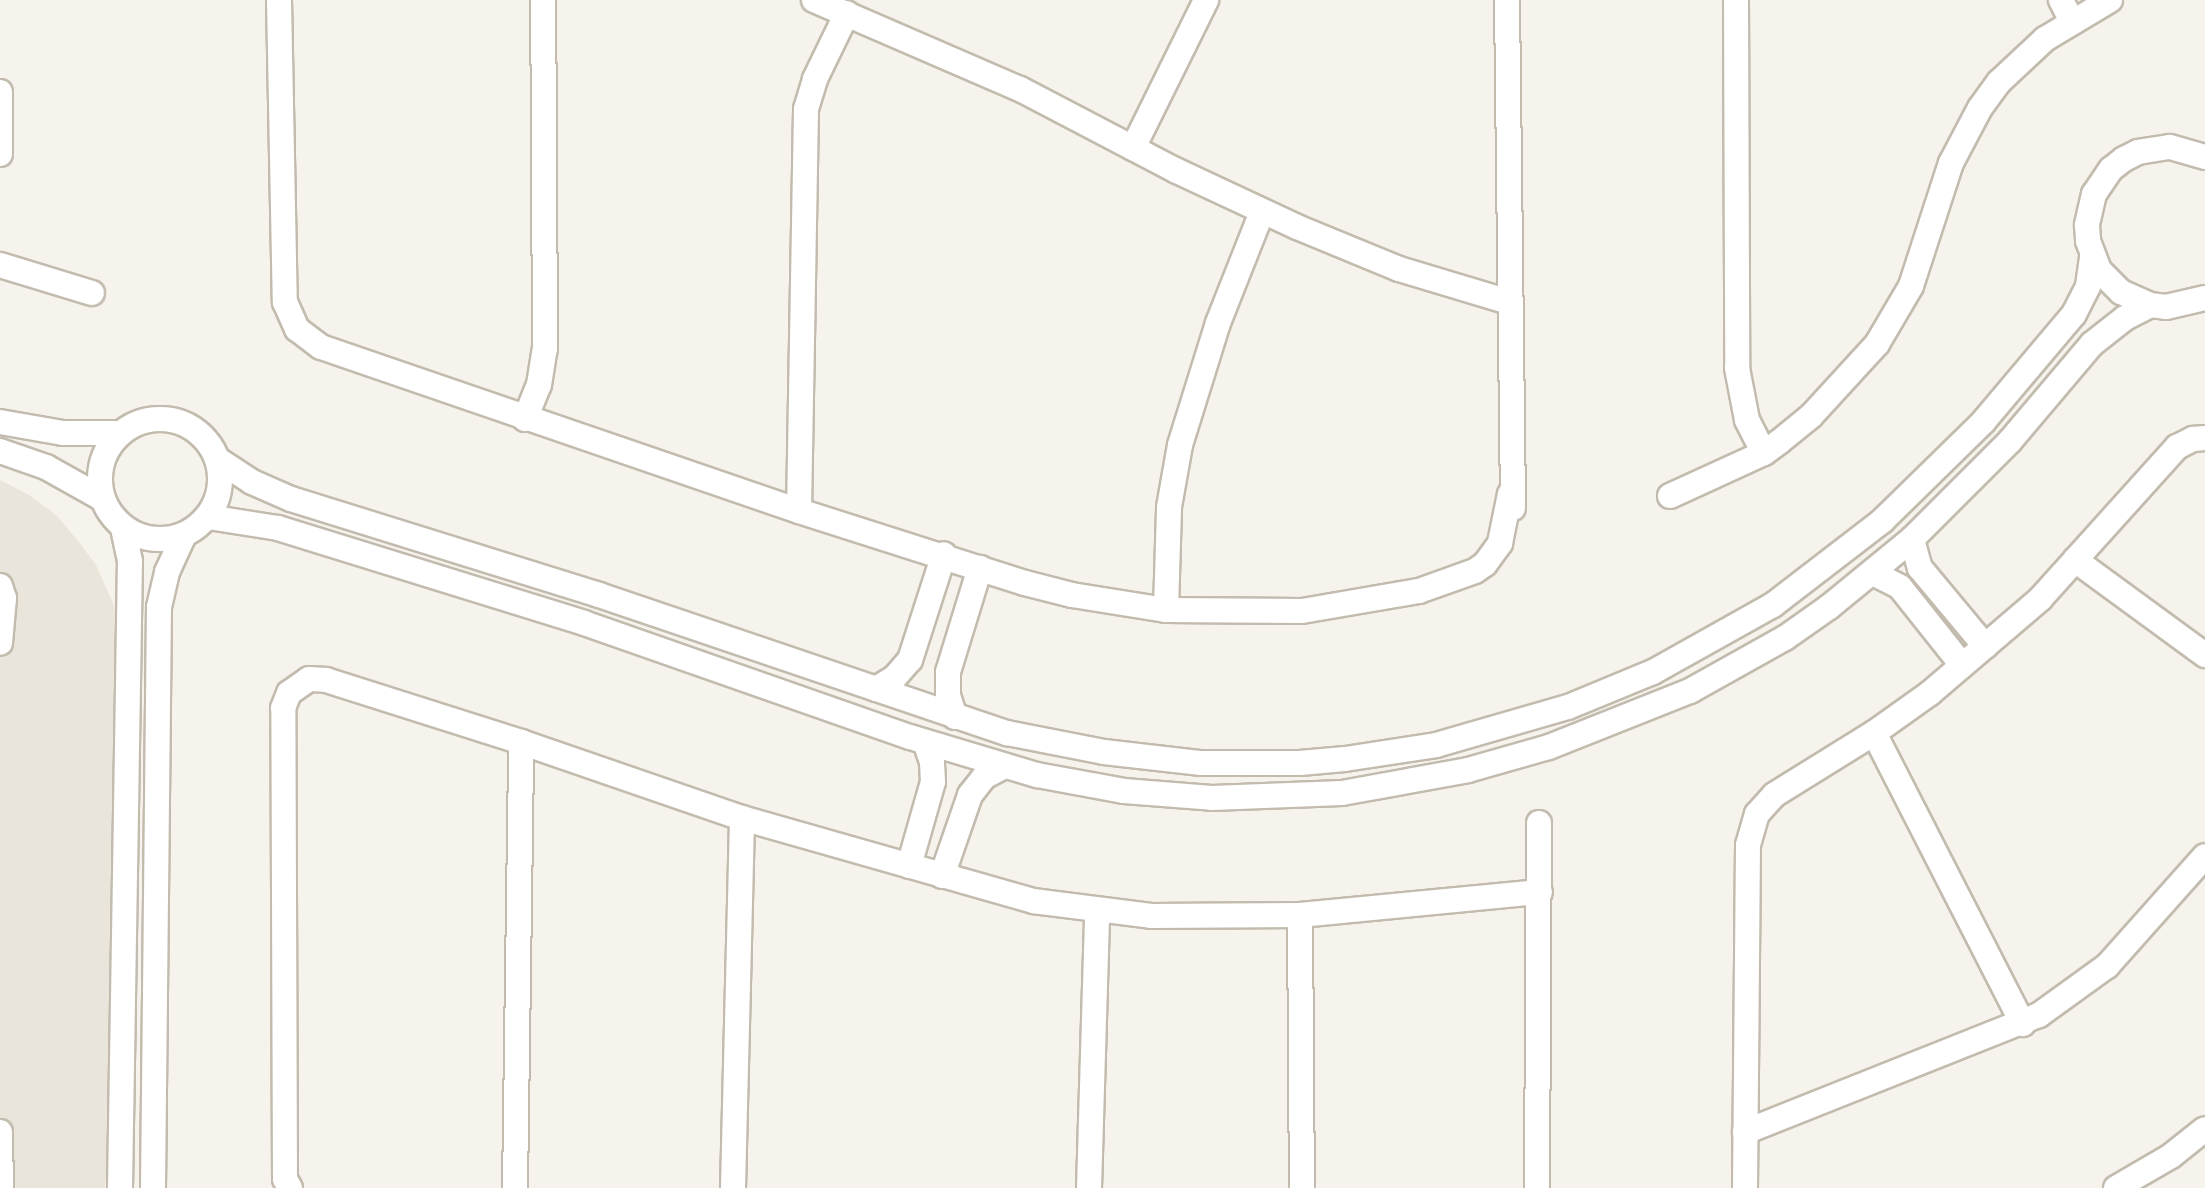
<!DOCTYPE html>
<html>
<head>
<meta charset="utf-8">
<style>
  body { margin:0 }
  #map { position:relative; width:2205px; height:1188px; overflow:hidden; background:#f6f3ec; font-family:Helvetica,sans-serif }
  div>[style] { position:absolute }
  .residential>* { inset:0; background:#eae5da }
  .roads { filter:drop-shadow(2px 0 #c2bbae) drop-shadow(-2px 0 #c2bbae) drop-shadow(0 2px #c2bbae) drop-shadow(0 -2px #c2bbae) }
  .minor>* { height:24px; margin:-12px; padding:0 12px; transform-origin:12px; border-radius:12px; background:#fff }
  .minor>.ring { margin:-12px; padding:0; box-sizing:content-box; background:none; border:24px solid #fff; border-radius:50% }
  span { translate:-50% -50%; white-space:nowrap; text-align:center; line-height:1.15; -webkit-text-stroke:6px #fff; paint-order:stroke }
</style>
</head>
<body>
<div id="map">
  <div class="residential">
    <div style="clip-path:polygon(0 480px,29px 495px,56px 515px,79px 542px,96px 565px,113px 603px,123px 643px,110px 1146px,105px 1188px,0 1188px)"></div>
  </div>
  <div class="roads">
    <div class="minor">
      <div style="left:279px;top:0;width:302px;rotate:88.9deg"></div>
      <div style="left:285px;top:302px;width:30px;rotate:66deg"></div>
      <div style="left:297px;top:329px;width:30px;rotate:37deg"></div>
      <div style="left:321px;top:347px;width:505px;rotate:18.94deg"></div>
      <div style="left:799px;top:511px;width:237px;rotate:17.7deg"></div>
      <div style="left:1025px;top:583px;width:49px;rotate:14.3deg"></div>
      <div style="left:1072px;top:595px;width:95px;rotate:9.1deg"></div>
      <div style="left:1166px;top:610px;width:136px;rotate:0.4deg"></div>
      <div style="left:1302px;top:611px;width:119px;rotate:-9.7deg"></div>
      <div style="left:1419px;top:591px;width:59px;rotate:-19.7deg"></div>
      <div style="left:1475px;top:571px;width:12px;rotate:-35deg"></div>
      <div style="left:1485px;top:564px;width:26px;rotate:-54deg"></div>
      <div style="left:1500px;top:543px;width:50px;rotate:-78.5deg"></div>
      <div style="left:814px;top:0;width:224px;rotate:23.4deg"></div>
      <div style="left:1020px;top:89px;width:175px;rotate:27.6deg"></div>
      <div style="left:1175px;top:170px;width:135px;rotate:25deg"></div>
      <div style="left:1297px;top:227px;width:110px;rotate:22.4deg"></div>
      <div style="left:1399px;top:269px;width:115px;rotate:16.7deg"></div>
      <div style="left:1507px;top:0;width:508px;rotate:89.32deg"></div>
      <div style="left:1736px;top:0;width:368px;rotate:89.8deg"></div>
      <div style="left:1737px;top:368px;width:53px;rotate:79.1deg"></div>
      <div style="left:1747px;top:420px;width:37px;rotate:63deg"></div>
      <div style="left:2061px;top:0;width:25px;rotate:63deg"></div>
      <div style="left:0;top:92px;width:62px;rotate:90deg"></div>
      <div style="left:1133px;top:148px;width:165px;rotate:-63.7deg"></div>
      <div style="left:2205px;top:157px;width:37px;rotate:-164deg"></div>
      <div style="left:2169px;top:147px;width:31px;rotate:171deg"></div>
      <div style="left:2138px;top:152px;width:16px;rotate:153deg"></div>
      <div style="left:2124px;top:159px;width:16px;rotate:142deg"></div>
      <div style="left:2111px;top:169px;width:30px;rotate:124deg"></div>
      <div style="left:2094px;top:194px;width:32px;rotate:103deg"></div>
      <div style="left:2087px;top:225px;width:16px;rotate:86deg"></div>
      <div style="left:2088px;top:241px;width:31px;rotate:69deg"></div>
      <div style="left:2099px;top:270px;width:31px;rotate:45deg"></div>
      <div style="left:2121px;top:292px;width:32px;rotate:24deg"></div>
      <div style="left:2150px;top:305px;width:16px;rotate:7deg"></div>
      <div style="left:2166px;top:307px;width:40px;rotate:-13deg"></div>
      <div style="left:0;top:265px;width:96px;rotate:16.9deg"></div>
      <div class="ring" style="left:100px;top:419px;width:96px;height:96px"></div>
      <div style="left:525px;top:419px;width:37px;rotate:-68deg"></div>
      <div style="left:539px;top:385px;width:36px;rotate:-81deg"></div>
      <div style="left:545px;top:349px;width:349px;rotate:-90.3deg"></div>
      <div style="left:0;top:422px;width:64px;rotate:9.9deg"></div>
      <div style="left:63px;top:433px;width:57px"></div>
      <div style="left:0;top:451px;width:49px;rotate:19.2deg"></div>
      <div style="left:46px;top:467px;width:65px;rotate:29.3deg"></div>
      <div style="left:217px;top:459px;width:42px;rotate:33.3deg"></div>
      <div style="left:252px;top:482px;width:43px;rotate:23.6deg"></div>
      <div style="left:291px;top:499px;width:323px;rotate:17.3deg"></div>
      <div style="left:599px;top:595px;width:431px;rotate:18.7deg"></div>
      <div style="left:1007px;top:733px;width:99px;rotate:11.1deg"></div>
      <div style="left:1104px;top:752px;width:98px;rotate:6.5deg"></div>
      <div style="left:1201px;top:763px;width:99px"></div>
      <div style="left:1300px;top:763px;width:45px;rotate:-5.1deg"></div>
      <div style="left:1345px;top:759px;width:92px;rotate:-8.7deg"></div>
      <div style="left:1436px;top:745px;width:137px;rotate:-16.1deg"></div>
      <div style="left:1568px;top:707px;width:92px;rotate:-22.4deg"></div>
      <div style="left:1653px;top:672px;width:137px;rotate:-29.2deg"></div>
      <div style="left:1773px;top:605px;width:138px;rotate:-37.6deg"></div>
      <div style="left:1882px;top:521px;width:141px;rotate:-44.4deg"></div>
      <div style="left:1983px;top:422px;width:141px;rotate:-49.9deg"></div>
      <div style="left:2074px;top:314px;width:31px;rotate:-63deg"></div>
      <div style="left:2088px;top:286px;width:30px;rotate:-82deg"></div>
      <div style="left:1670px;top:496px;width:103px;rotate:-24.6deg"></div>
      <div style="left:1764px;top:453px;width:19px;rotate:-36deg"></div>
      <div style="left:1779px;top:442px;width:41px;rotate:-39.1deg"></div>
      <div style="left:1811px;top:416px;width:98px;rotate:-47.5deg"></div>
      <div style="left:1877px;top:344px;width:67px;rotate:-59.6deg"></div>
      <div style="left:1911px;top:286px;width:129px;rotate:-72deg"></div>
      <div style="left:1951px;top:163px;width:62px;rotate:-62.2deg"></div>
      <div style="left:1980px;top:108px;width:32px;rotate:-54deg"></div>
      <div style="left:1999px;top:82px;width:63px;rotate:-43.1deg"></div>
      <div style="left:2045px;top:39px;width:76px;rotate:-31deg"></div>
      <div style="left:799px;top:511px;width:402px;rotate:-89deg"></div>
      <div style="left:806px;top:109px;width:31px;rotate:-73deg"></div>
      <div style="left:815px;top:79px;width:73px;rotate:-64.1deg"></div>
      <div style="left:208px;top:517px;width:71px;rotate:8.9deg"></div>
      <div style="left:278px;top:528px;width:320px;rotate:17.2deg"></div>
      <div style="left:584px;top:623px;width:345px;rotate:19.3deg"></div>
      <div style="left:910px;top:737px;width:133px;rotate:16.7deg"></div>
      <div style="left:1037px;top:775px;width:88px;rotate:10.4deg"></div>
      <div style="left:1124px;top:791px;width:88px;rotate:4.5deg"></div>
      <div style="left:1212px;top:798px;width:130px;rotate:-2.2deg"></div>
      <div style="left:1342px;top:793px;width:128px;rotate:-10.3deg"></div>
      <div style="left:1468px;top:770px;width:84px;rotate:-15.9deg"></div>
      <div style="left:1549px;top:747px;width:152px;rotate:-21.7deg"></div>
      <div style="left:1690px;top:691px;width:109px;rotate:-29.2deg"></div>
      <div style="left:1785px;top:638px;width:54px;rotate:-35.2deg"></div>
      <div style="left:1829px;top:607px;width:107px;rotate:-39.3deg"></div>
      <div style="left:1912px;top:539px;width:139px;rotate:-45deg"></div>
      <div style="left:2010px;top:441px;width:127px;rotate:-49.8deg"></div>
      <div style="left:2092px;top:344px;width:42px;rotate:-38.2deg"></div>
      <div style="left:2125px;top:318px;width:28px;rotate:-27deg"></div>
      <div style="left:1912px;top:539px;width:30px;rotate:75deg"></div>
      <div style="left:1920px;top:568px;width:102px;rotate:50.2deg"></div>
      <div style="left:2075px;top:560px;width:161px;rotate:36.2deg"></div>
      <div style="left:1873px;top:573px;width:30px;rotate:27deg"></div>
      <div style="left:1900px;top:587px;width:100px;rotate:51.5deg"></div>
      <div style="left:0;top:586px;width:13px;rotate:72deg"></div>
      <div style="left:4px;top:598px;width:45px;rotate:95.1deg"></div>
      <div style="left:1166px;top:610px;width:103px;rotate:-88.3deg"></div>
      <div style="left:1169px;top:507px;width:63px;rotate:-79.9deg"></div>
      <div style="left:1180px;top:445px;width:128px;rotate:-72.7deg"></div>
      <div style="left:1218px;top:323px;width:119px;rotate:-68.4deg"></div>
      <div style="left:876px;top:689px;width:22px;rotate:-32deg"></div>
      <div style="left:895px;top:677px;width:23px;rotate:-49deg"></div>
      <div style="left:910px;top:660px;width:111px;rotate:-72.2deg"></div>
      <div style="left:955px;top:717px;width:23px;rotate:-108deg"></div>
      <div style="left:948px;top:695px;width:23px;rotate:-90deg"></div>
      <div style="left:948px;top:672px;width:109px;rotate:-72.9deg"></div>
      <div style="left:1874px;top:733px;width:327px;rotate:62.9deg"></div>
      <div style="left:909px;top:866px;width:87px;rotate:-74.1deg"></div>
      <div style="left:933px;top:782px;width:20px;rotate:-93deg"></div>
      <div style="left:932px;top:762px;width:21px;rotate:-109deg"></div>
      <div style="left:942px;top:876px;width:86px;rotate:-70.9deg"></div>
      <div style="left:970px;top:795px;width:23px;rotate:-52deg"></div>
      <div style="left:984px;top:777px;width:24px;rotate:-28deg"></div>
      <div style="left:1300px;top:915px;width:273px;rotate:89.6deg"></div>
      <div style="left:0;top:1132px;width:56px;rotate:89deg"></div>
      <div style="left:1745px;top:1132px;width:316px;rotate:-21.7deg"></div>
      <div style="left:2039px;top:1015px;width:84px;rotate:-35.8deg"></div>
      <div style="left:2107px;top:966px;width:147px;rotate:-48.3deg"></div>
      <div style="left:120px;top:1188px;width:627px;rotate:-89.09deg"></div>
      <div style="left:130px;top:561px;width:35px;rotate:-102deg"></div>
      <div style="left:153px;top:1188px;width:581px;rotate:-89.41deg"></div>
      <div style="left:159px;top:607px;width:36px;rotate:-77deg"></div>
      <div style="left:167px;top:572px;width:41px;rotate:-65.3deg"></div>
      <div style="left:290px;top:1188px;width:10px;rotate:-119deg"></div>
      <div style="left:285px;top:1179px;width:471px;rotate:-90.2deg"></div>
      <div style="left:283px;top:708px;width:16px;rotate:-68deg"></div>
      <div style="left:289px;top:693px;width:24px;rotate:-35deg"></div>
      <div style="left:309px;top:679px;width:17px;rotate:3deg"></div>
      <div style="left:326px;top:680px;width:205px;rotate:17.6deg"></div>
      <div style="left:521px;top:742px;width:234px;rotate:19deg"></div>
      <div style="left:742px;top:818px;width:303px;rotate:15.9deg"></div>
      <div style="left:1033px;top:901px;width:119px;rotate:7.2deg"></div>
      <div style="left:1151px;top:916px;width:149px;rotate:-0.4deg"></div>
      <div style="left:1300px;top:915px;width:241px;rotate:-5.5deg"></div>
      <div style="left:515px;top:1188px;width:446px;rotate:-89.2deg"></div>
      <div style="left:733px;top:1188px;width:370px;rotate:-88.6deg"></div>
      <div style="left:1089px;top:1188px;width:277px;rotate:-88.3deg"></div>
      <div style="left:1537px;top:1188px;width:365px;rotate:-89.7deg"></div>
      <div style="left:1745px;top:1188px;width:343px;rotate:-89.5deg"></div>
      <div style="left:1748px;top:845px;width:32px;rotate:-74deg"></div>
      <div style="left:1757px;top:814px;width:25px;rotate:-48deg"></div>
      <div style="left:1774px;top:795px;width:118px;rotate:-31.8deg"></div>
      <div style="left:1874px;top:733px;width:69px;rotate:-35.5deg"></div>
      <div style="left:1930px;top:693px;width:145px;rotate:-40.5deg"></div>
      <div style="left:2040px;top:599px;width:205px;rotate:-48deg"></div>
      <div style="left:2177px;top:447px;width:18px;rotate:-27deg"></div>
      <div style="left:2193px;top:439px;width:12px;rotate:-5deg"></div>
      <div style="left:2116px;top:1188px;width:64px;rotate:-30.2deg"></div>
      <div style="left:2171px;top:1156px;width:43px;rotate:-38.5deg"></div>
    </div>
  </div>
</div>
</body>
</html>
